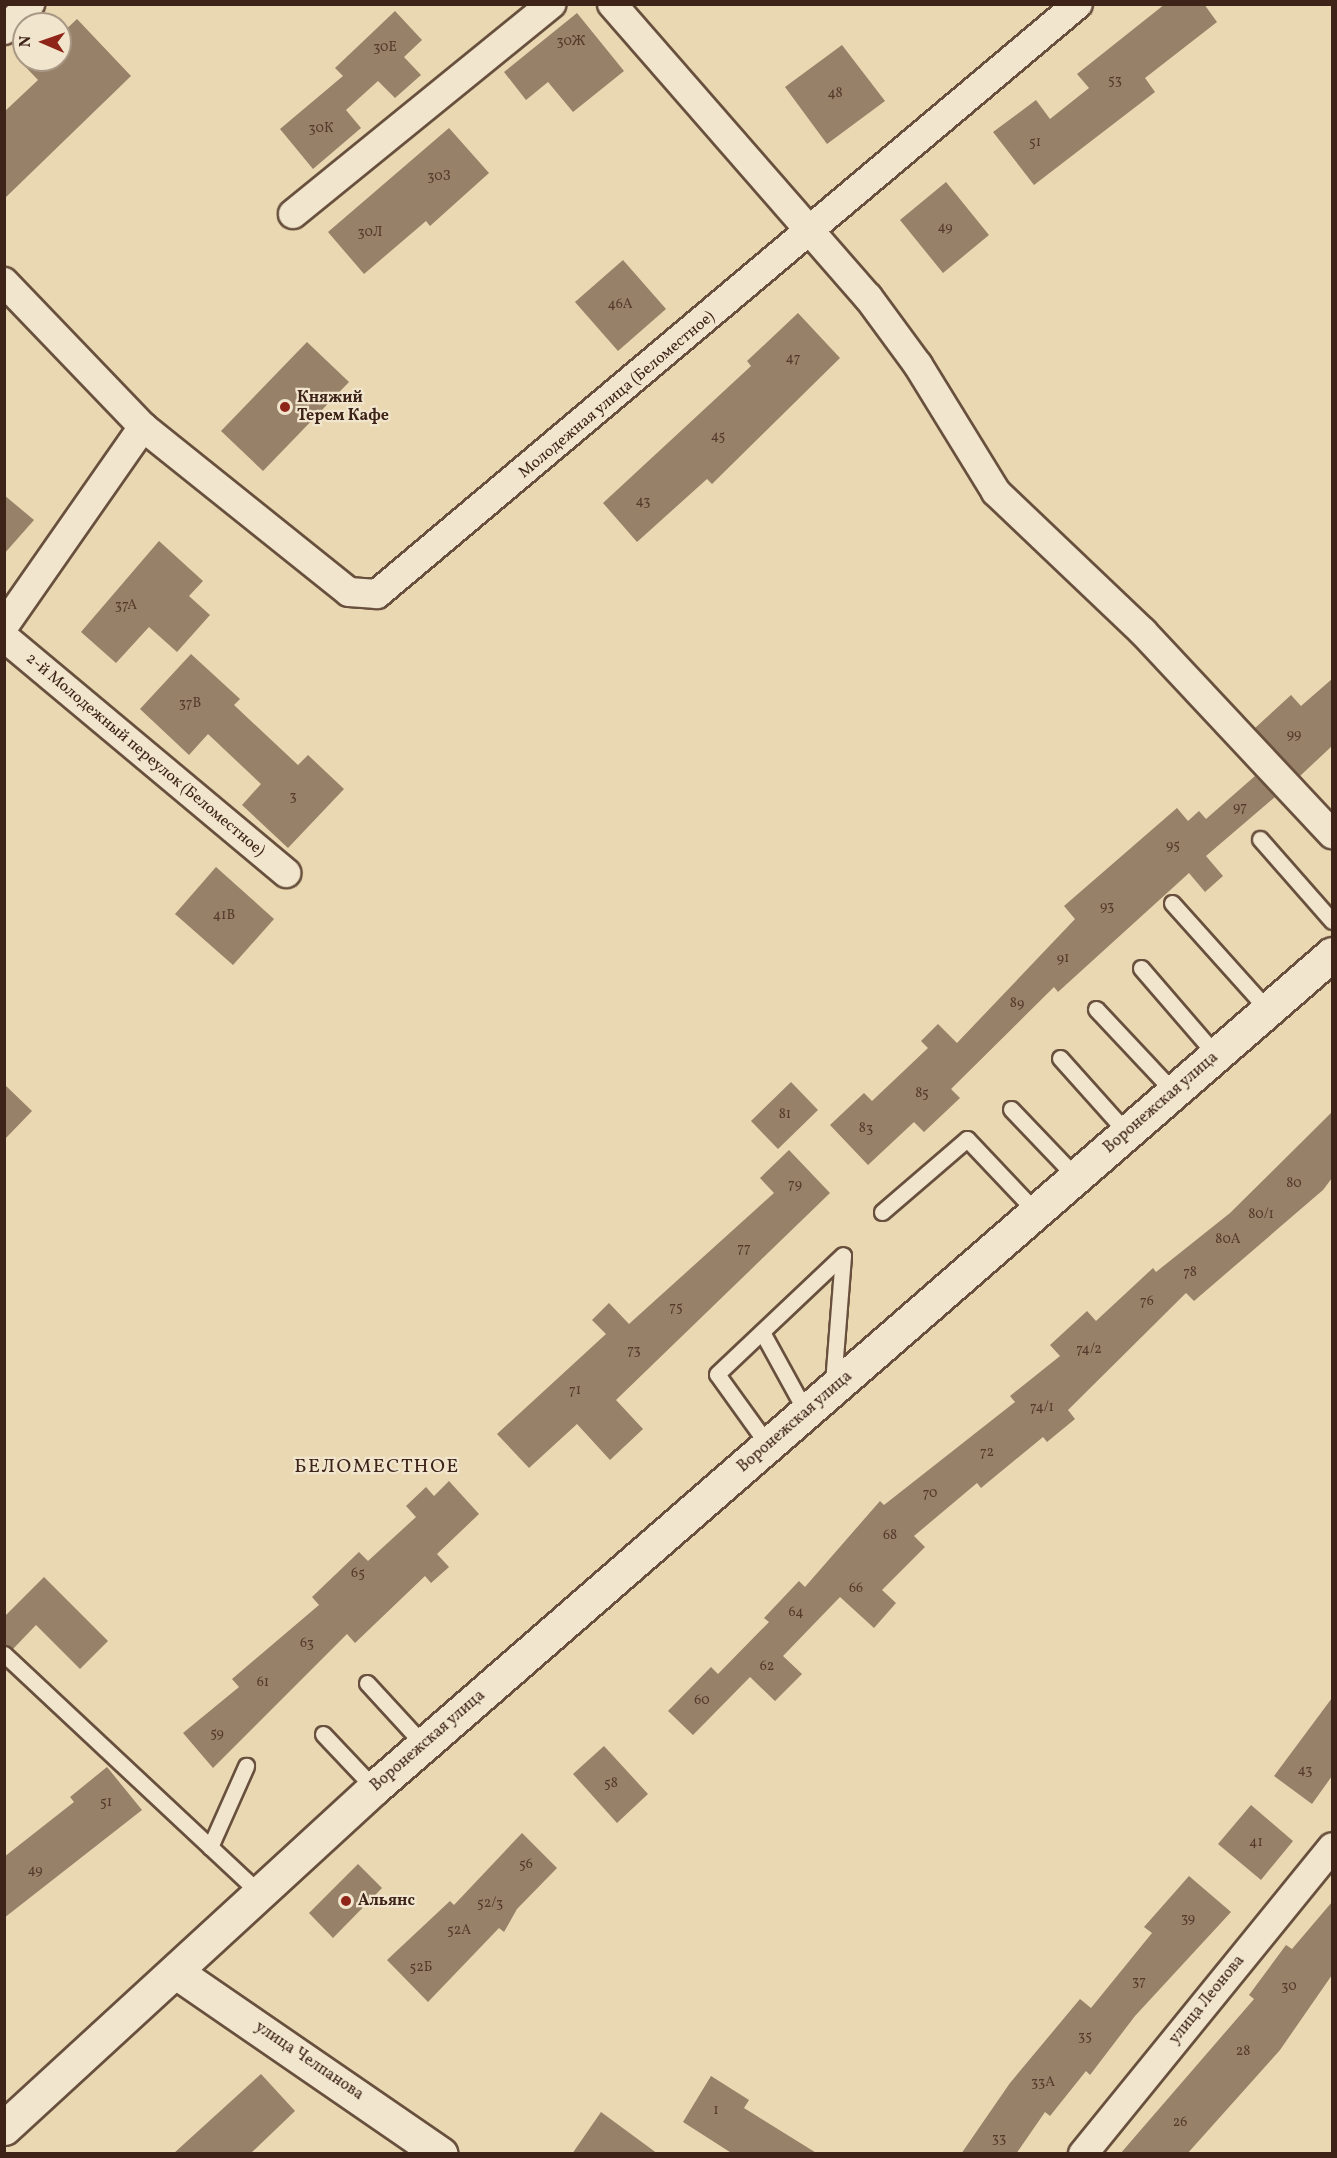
<!DOCTYPE html>
<html>
<head>
<meta charset="utf-8">
<style>
  body { margin:0 }
  #map { position:relative; width:1337px; height:2158px; overflow:hidden; background:#e9d8b2; font-family:Vollkorn,serif }
  div>[style] { position:absolute }
  .building>* { inset:0; background:#978168 }
  .roads { filter:drop-shadow(2px 0 #69503e) drop-shadow(-2px 0 #69503e) drop-shadow(0 2px #69503e) drop-shadow(0 -2px #69503e) }
  .lane>* { height:15px; margin:-7.5px; padding:0 7.5px; transform-origin:7.5px; border-radius:7.5px; background:#f1e6cd }
  .street>* { height:28px; margin:-14px; padding:0 14px; transform-origin:14px; border-radius:14px; background:#f1e6cd }
  .secondary>* { height:33px; margin:-16.5px; padding:0 16.5px; transform-origin:16.5px; border-radius:16.5px; background:#f1e6cd }
  .dots>* { width:16px; height:16px; translate:-50% -50%; box-sizing:border-box; border:3px solid #f1e6cd; border-radius:50% }
  span { translate:-50% -50%; white-space:nowrap; text-align:center; line-height:1.15; -webkit-text-stroke:4.5px #f1e6cd; paint-order:stroke }
  .number-label { font-size:14px; color:#543a2c }
  .number-label span { -webkit-text-stroke-width:0 }
  .street-label { font-size:16px; color:#3e2318 }
  .poi-label { font-size:16px; color:#3e2318; font-weight:700 }
  .left { translate:0 -50%; text-align:left }
  .quarter-label { font-size:20px; color:#3e2318; letter-spacing:1.5px }
  .frame { position:absolute; inset:0; border:6px solid #3e2318; pointer-events:none }
  .north { position:absolute; left:12px; top:12px; width:60px; height:60px; box-sizing:border-box; background:#f1e6cd; border:2px solid #a99885; border-radius:50%; rotate:272deg; font-size:16px; font-weight:700; line-height:24px; text-align:center; color:#3e2318 }
  .north::after { content:''; display:block; margin:auto; width:21px; height:27px; background:#8f2418; clip-path:polygon(50% 0,100% 100%,50% 72%,0 100%) }
</style>
</head>
<body>
<div id="map">
  <div class="building">
    <div style="clip-path:polygon(1165px 4px,1204px 4px,1217px 22px,1145px 78px,1155px 92px,1034px 185px,993px 132px,1036px 100px,1050px 119px,1089px 88px,1077px 74px)"></div>
    <div style="clip-path:polygon(395px 11px,422px 40px,404px 57px,421px 75px,395px 98px,378px 81px,346px 110px,361px 128px,313px 169px,280px 129px,343px 76px,335px 68px)"></div>
    <div style="clip-path:polygon(577px 13px,624px 71px,573px 112px,548px 82px,526px 100px,504px 72px)"></div>
    <div style="clip-path:polygon(77px 19px,131px 76px,4px 199px,4px 112px,38px 80px,19px 60px,60px 60px,60px 35px)"></div>
    <div style="clip-path:polygon(842px 45px,885px 101px,827px 144px,785px 87px)"></div>
    <div style="clip-path:polygon(449px 128px,489px 173px,430px 226px,426px 221px,364px 274px,328px 232px)"></div>
    <div style="clip-path:polygon(946px 182px,989px 235px,943px 273px,900px 220px)"></div>
    <div style="clip-path:polygon(623px 260px,666px 309px,618px 351px,575px 302px)"></div>
    <div style="clip-path:polygon(798px 313px,840px 358px,712px 484px,707px 479px,637px 542px,603px 503px,751px 366px,747px 361px)"></div>
    <div style="clip-path:polygon(307px 342px,349px 382px,263px 471px,221px 431px)"></div>
    <div style="clip-path:polygon(4px 495px,34px 520px,4px 554px)"></div>
    <div style="clip-path:polygon(159px 541px,203px 581px,189px 596px,210px 615px,177px 652px,149px 627px,116px 663px,81px 632px)"></div>
    <div style="clip-path:polygon(191px 654px,240px 699px,234px 705px,298px 765px,308px 755px,344px 789px,288px 848px,242px 805px,261px 784px,208px 734px,189px 755px,140px 709px)"></div>
    <div style="clip-path:polygon(1332px 679px,1332px 746px,1300px 776px,1255px 728px,1291px 695px,1301px 706px)"></div>
    <div style="clip-path:polygon(1255px 776px,1275px 797px,1206px 856px,1223px 876px,1205px 892px,1189px 873px,1058px 992px,1054px 987px,951px 1089px,960px 1098px,924px 1132px,914px 1122px,868px 1165px,830px 1125px,864px 1093px,872px 1101px,928px 1048px,921px 1041px,938px 1024px,957px 1043px,1075px 919px,1064px 906px,1177px 808px,1188px 821px,1199px 811px,1206px 819px)"></div>
    <div style="clip-path:polygon(216px 867px,274px 919px,233px 965px,175px 914px)"></div>
    <div style="clip-path:polygon(791px 1082px,818px 1110px,778px 1149px,751px 1121px)"></div>
    <div style="clip-path:polygon(4px 1084px,32px 1111px,4px 1140px)"></div>
    <div style="clip-path:polygon(1332px 1112px,1332px 1178px,1323px 1190px,1194px 1301px,1186px 1293px,1068px 1410px,1075px 1419px,1047px 1442px,1043px 1437px,981px 1488px,977px 1483px,914px 1536px,925px 1547px,882px 1590px,896px 1603px,874px 1628px,840px 1597px,783px 1656px,802px 1674px,775px 1701px,750px 1677px,693px 1735px,668px 1711px,711px 1667px,718px 1674px,769px 1622px,764px 1618px,799px 1581px,805px 1587px,880px 1501px,884px 1505px,1015px 1402px,1010px 1396px,1060px 1356px,1050px 1345px,1087px 1311px,1096px 1321px,1153px 1268px,1156px 1272px,1230px 1213px)"></div>
    <div style="clip-path:polygon(789px 1150px,830px 1193px,616px 1400px,643px 1429px,610px 1460px,577px 1424px,529px 1468px,497px 1434px,606px 1334px,592px 1320px,609px 1303px,629px 1324px,774px 1193px,760px 1178px)"></div>
    <div style="clip-path:polygon(449px 1481px,479px 1514px,437px 1554px,449px 1567px,431px 1583px,425px 1576px,355px 1643px,347px 1634px,213px 1768px,183px 1733px,239px 1687px,232px 1679px,319px 1605px,312px 1597px,359px 1552px,368px 1561px,416px 1517px,406px 1506px,426px 1487px,434px 1496px)"></div>
    <div style="clip-path:polygon(44px 1577px,108px 1641px,80px 1669px,36px 1625px,13px 1649px,4px 1644px,4px 1617px)"></div>
    <div style="clip-path:polygon(1332px 1698px,1332px 1776px,1312px 1804px,1274px 1776px)"></div>
    <div style="clip-path:polygon(604px 1746px,648px 1794px,617px 1823px,573px 1774px)"></div>
    <div style="clip-path:polygon(107px 1767px,142px 1810px,4px 1918px,4px 1857px,74px 1802px,70px 1797px)"></div>
    <div style="clip-path:polygon(1251px 1805px,1293px 1841px,1261px 1880px,1218px 1844px)"></div>
    <div style="clip-path:polygon(522px 1833px,557px 1868px,517px 1909px,504px 1932px,499px 1928px,428px 2002px,387px 1960px,450px 1901px,454px 1905px)"></div>
    <div style="clip-path:polygon(358px 1864px,382px 1888px,333px 1938px,309px 1913px)"></div>
    <div style="clip-path:polygon(1189px 1876px,1231px 1912px,1135px 2016px,1090px 2075px,1086px 2071px,1050px 2116px,1045px 2112px,1016px 2154px,961px 2154px,1010px 2083px,1080px 1999px,1091px 2008px,1152px 1933px,1144px 1927px)"></div>
    <div style="clip-path:polygon(1332px 1902px,1332px 1975px,1280px 2050px,1187px 2154px,1120px 2154px,1254px 1999px,1249px 1995px,1286px 1945px,1292px 1949px)"></div>
    <div style="clip-path:polygon(261px 2074px,295px 2111px,250px 2154px,173px 2154px)"></div>
    <div style="clip-path:polygon(711px 2076px,749px 2100px,744px 2108px,818px 2154px,733px 2154px,683px 2122px)"></div>
    <div style="clip-path:polygon(601px 2112px,658px 2154px,572px 2154px)"></div>
  </div>
  <div class="roads">
    <div class="lane">
      <div style="left:1260px;top:839px;width:109px;rotate:48.7deg"></div>
      <div style="left:1172px;top:903px;width:144px;rotate:48.1deg"></div>
      <div style="left:1141px;top:968px;width:115px;rotate:49.2deg"></div>
      <div style="left:1096px;top:1009px;width:114px;rotate:46.8deg"></div>
      <div style="left:1060px;top:1058px;width:101px;rotate:48.2deg"></div>
      <div style="left:1011px;top:1109px;width:94px;rotate:46.3deg"></div>
      <div style="left:882px;top:1212px;width:112px;rotate:-40.7deg"></div>
      <div style="left:967px;top:1139px;width:100px;rotate:46.6deg"></div>
      <div style="left:762px;top:1332px;width:91px;rotate:61.2deg"></div>
      <div style="left:833px;top:1383px;width:128px;rotate:-85.5deg"></div>
      <div style="left:768px;top:1445px;width:87px;rotate:-125.7deg"></div>
      <div style="left:717px;top:1374px;width:173px;rotate:-43.4deg"></div>
      <div style="left:4px;top:1654px;width:348px;rotate:43.1deg"></div>
      <div style="left:367px;top:1683px;width:84px;rotate:47.4deg"></div>
      <div style="left:323px;top:1734px;width:74px;rotate:46.6deg"></div>
      <div style="left:210px;top:1847px;width:89px;rotate:-66deg"></div>
    </div>
    <div class="street">
      <div style="left:612px;top:4px;width:389px;rotate:48.9deg"></div>
      <div style="left:868px;top:297px;width:84px;rotate:53.7deg"></div>
      <div style="left:918px;top:365px;width:149px;rotate:58.4deg"></div>
      <div style="left:996px;top:492px;width:203px;rotate:43.6deg"></div>
      <div style="left:1143px;top:632px;width:277px;rotate:46.9deg"></div>
      <div style="left:4px;top:30px;width:37px;rotate:-45deg"></div>
      <div style="left:293px;top:214px;width:333px;rotate:-39.1deg"></div>
      <div style="left:4px;top:282px;width:201px;rotate:46.2deg"></div>
      <div style="left:143px;top:427px;width:264px;rotate:38.7deg"></div>
      <div style="left:349px;top:592px;width:28px;rotate:4deg"></div>
      <div style="left:377px;top:594px;width:916px;rotate:-40.09deg"></div>
      <div style="left:4px;top:626px;width:243px;rotate:-55.1deg"></div>
      <div style="left:4px;top:637px;width:368px;rotate:39.9deg"></div>
      <div style="left:1083px;top:2154px;width:395px;rotate:-50.9deg"></div>
    </div>
    <div class="secondary">
      <div style="left:176px;top:1972px;width:321px;rotate:34.5deg"></div>
      <div style="left:4px;top:2128px;width:502px;rotate:-42.58deg"></div>
      <div style="left:374px;top:1788px;width:1270px;rotate:-41.04deg"></div>
    </div>
  </div>
  <div class="dots">
    <div style="left:285px;top:407px;background:#8f2418"></div>
    <div style="left:346px;top:1901px;background:#8f2418"></div>
  </div>
  <div class="number-label">
    <span style="left:571px;top:42px">30Ж</span>
    <span style="left:385px;top:48px">30Е</span>
    <span style="left:1115px;top:81px">53</span>
    <span style="left:835px;top:94px">48</span>
    <span style="left:321px;top:129px">30К</span>
    <span style="left:1035px;top:143px">51</span>
    <span style="left:439px;top:177px">30З</span>
    <span style="left:945px;top:228px">49</span>
    <span style="left:370px;top:233px">30Л</span>
    <span style="left:620px;top:305px">46А</span>
    <span style="left:793px;top:359px">47</span>
    <span style="left:718px;top:437px">45</span>
    <span style="left:643px;top:502px">43</span>
    <span style="left:126px;top:606px">37А</span>
    <span style="left:190px;top:704px">37В</span>
    <span style="left:1294px;top:735px">99</span>
    <span style="left:293px;top:797px">3</span>
    <span style="left:1240px;top:808px">97</span>
    <span style="left:1173px;top:846px">95</span>
    <span style="left:1107px;top:907px">93</span>
    <span style="left:224px;top:916px">41В</span>
    <span style="left:1063px;top:959px">91</span>
    <span style="left:1017px;top:1004px">89</span>
    <span style="left:922px;top:1094px">85</span>
    <span style="left:785px;top:1115px">81</span>
    <span style="left:866px;top:1129px">83</span>
    <span style="left:1294px;top:1184px">80</span>
    <span style="left:795px;top:1185px">79</span>
    <span style="left:1261px;top:1215px">80/1</span>
    <span style="left:1228px;top:1240px">80А</span>
    <span style="left:744px;top:1249px">77</span>
    <span style="left:1190px;top:1273px">78</span>
    <span style="left:1147px;top:1302px">76</span>
    <span style="left:676px;top:1308px">75</span>
    <span style="left:1089px;top:1350px">74/2</span>
    <span style="left:634px;top:1351px">73</span>
    <span style="left:575px;top:1391px">71</span>
    <span style="left:1042px;top:1408px">74/1</span>
    <span style="left:987px;top:1453px">72</span>
    <span style="left:930px;top:1494px">70</span>
    <span style="left:890px;top:1536px">68</span>
    <span style="left:358px;top:1574px">65</span>
    <span style="left:856px;top:1589px">66</span>
    <span style="left:796px;top:1613px">64</span>
    <span style="left:307px;top:1644px">63</span>
    <span style="left:767px;top:1667px">62</span>
    <span style="left:263px;top:1683px">61</span>
    <span style="left:702px;top:1701px">60</span>
    <span style="left:217px;top:1734px">59</span>
    <span style="left:1305px;top:1771px">43</span>
    <span style="left:611px;top:1784px">58</span>
    <span style="left:106px;top:1803px">51</span>
    <span style="left:1256px;top:1843px">41</span>
    <span style="left:526px;top:1865px">56</span>
    <span style="left:35px;top:1871px">49</span>
    <span style="left:490px;top:1904px">52/3</span>
    <span style="left:1188px;top:1919px">39</span>
    <span style="left:459px;top:1931px">52А</span>
    <span style="left:421px;top:1968px">52Б</span>
    <span style="left:1139px;top:1982px">37</span>
    <span style="left:1289px;top:1987px">30</span>
    <span style="left:1085px;top:2037px">35</span>
    <span style="left:1243px;top:2052px">28</span>
    <span style="left:1043px;top:2083px">33А</span>
    <span style="left:716px;top:2111px">1</span>
    <span style="left:1180px;top:2123px">26</span>
    <span style="left:999px;top:2139px">33</span>
  </div>
  <div class="street-label">
    <span style="left:617px;top:395px;rotate:-40deg">Молодежная улица (Беломестное)</span>
    <span style="left:145px;top:755px;rotate:40deg">2-й Молодежный переулок (Беломестное)</span>
    <span style="left:1161px;top:1103px;rotate:-41deg">Воронежская улица</span>
    <span style="left:795px;top:1422px;rotate:-41deg">Воронежская улица</span>
    <span style="left:428px;top:1741px;rotate:-41deg">Воронежская улица</span>
    <span style="left:1207px;top:2000px;rotate:-51deg">улица Леонова</span>
    <span style="left:309px;top:2061px;rotate:34deg">улица Челпанова</span>
  </div>
  <div class="poi-label">
    <span class="left" style="left:297px;top:407px">Княжий<br>Терем Кафе</span>
    <span class="left" style="left:358px;top:1901px">Альянс</span>
  </div>
  <div class="quarter-label">
    <span style="left:377px;top:1467px">БЕЛОМЕСТНОЕ</span>
  </div>
  <div class="frame"></div>
  <div class="north">N</div>
</div>
</body>
</html>
